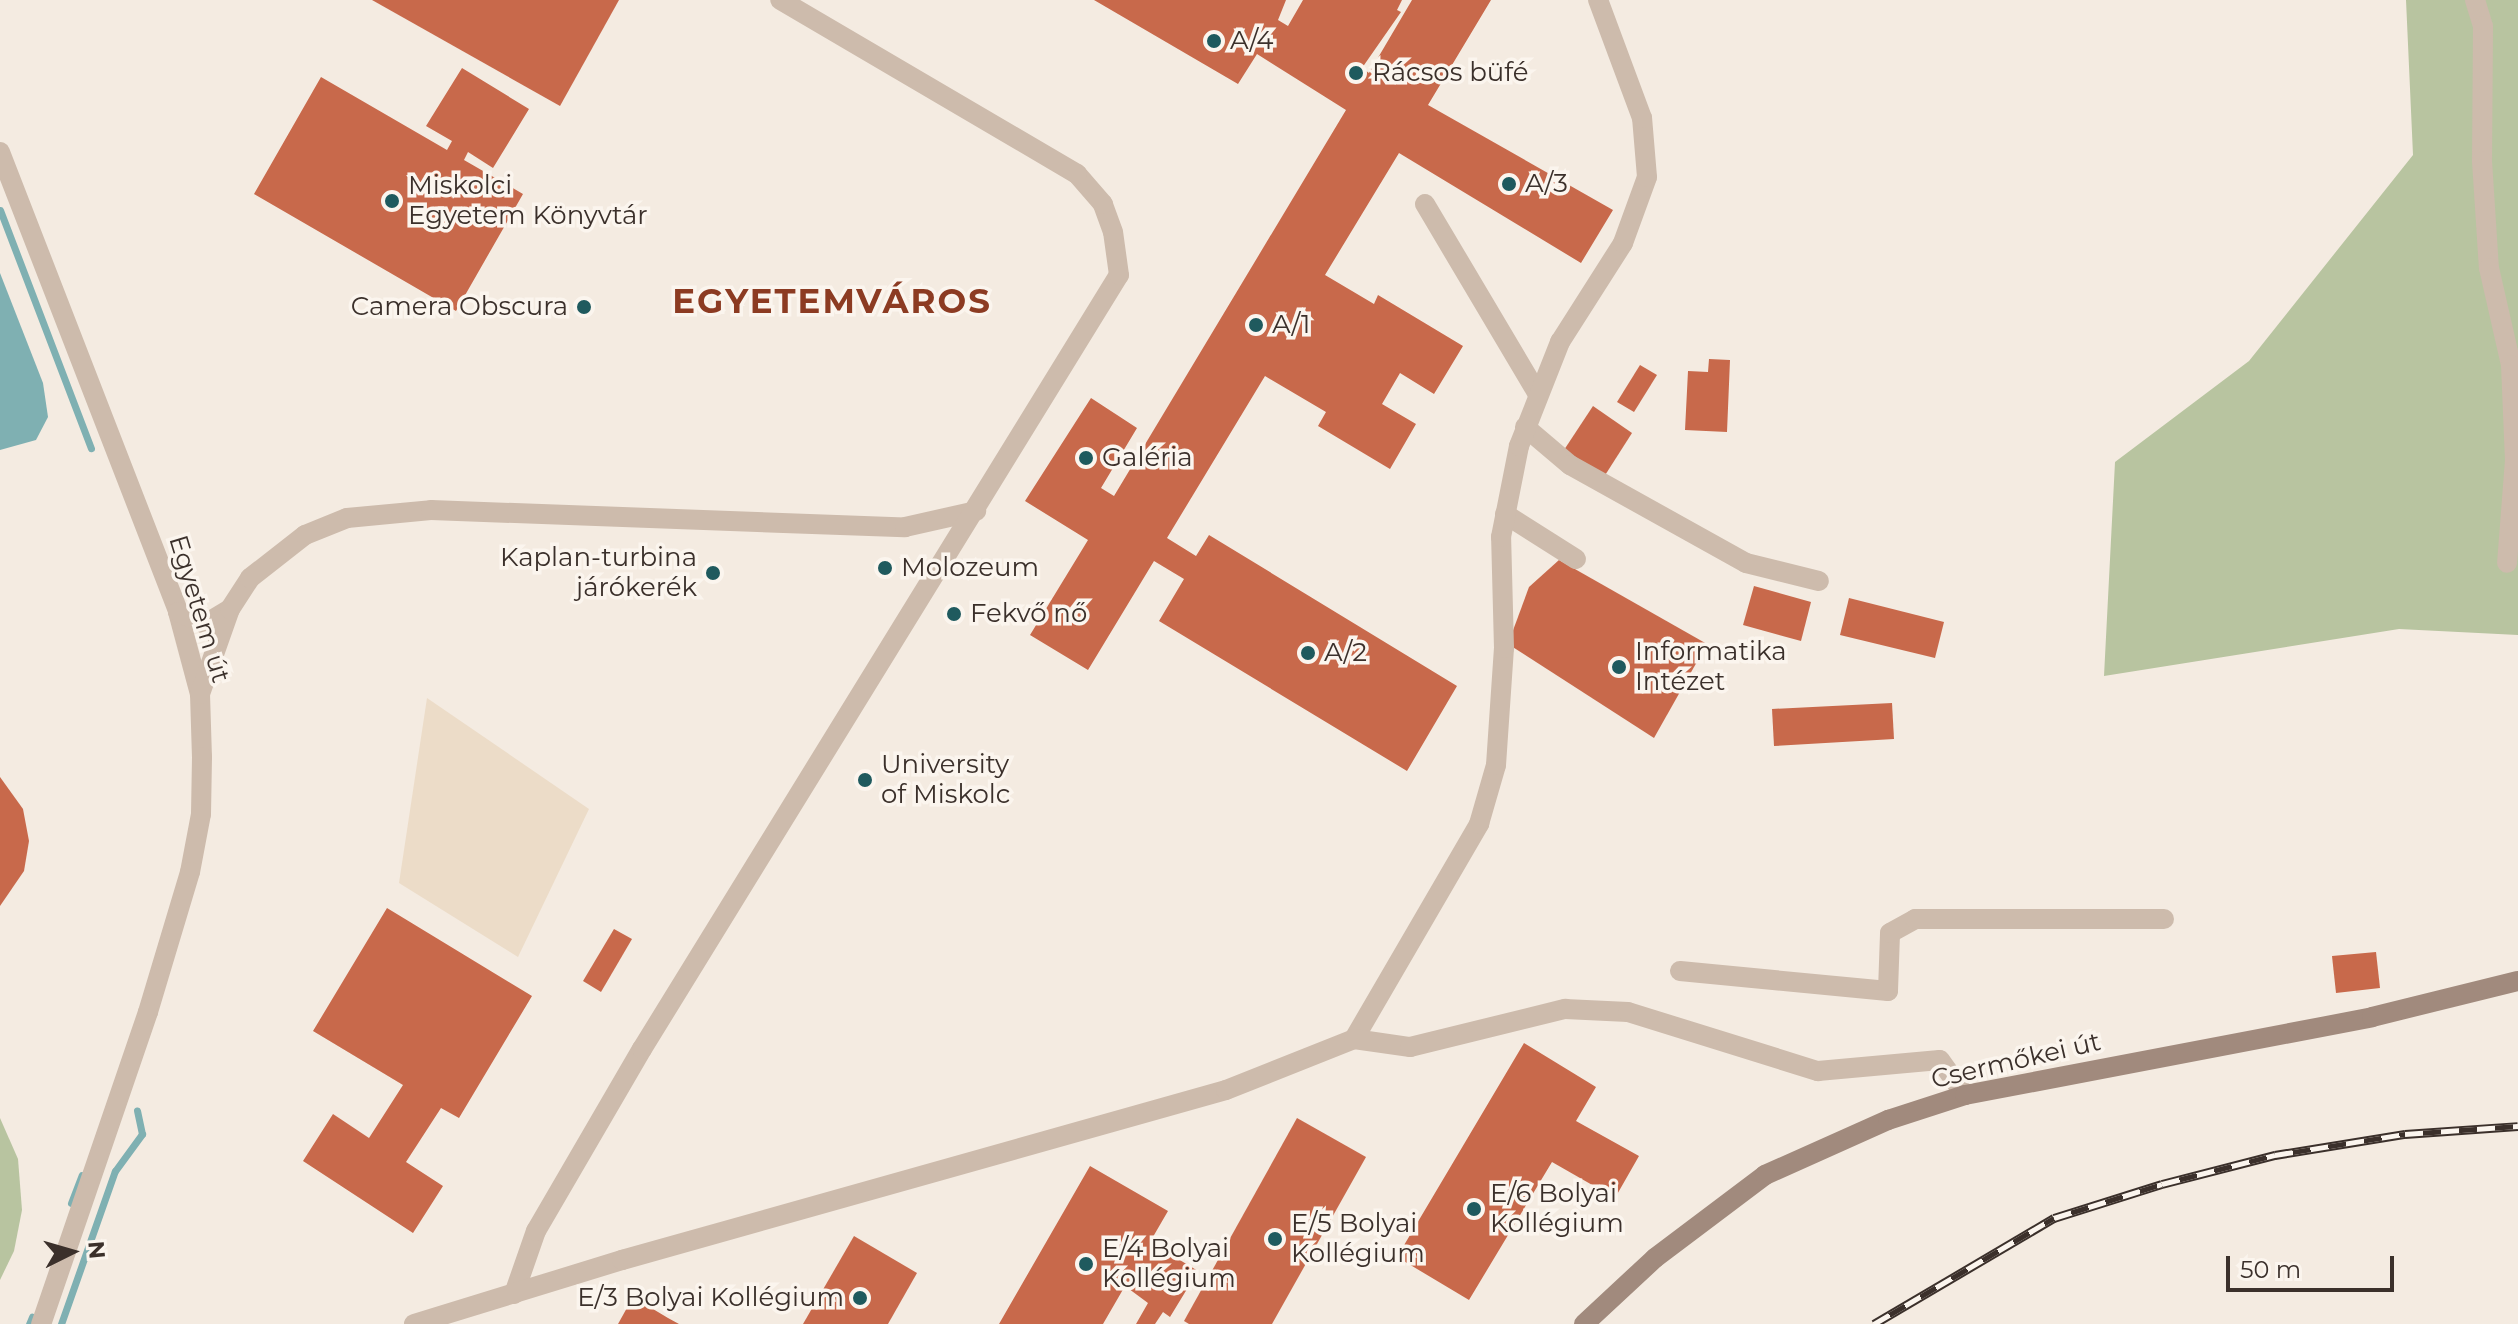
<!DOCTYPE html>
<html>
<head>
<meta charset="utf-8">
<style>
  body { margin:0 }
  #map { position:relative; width:2518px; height:1324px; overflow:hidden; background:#f4ebe1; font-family:Montserrat,sans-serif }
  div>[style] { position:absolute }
  .green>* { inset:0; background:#b8c4a0 }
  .plaza>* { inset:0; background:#ecdcc8 }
  .water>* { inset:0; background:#7fb0b2 }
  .stream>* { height:7px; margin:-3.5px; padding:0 3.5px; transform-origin:3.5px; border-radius:3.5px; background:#7fb0b2 }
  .building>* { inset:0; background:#c8694b }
  .street>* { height:20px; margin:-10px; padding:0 10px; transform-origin:10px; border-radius:10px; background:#cdbbac }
  .secondary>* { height:20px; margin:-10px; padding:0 10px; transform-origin:10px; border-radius:10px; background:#a18a7d }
  .rail>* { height:9px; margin-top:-4.5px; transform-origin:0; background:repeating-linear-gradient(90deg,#fbf5ee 0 18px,#3b302b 0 36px); box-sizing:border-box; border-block:2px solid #3b302b }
  .dots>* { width:22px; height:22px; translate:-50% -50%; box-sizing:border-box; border:4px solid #fbf5ee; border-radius:50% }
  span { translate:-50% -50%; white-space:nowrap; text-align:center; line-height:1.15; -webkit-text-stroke:7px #fbf5ee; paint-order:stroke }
  .poi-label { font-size:26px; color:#3b302b }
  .left { translate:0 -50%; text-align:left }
  .right { translate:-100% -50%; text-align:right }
  .street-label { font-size:26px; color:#3b302b }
  .district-label { font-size:34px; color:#8c3b22; font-weight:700; letter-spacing:2px }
  .north { position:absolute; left:32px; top:1212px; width:80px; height:80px; -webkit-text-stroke:6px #fbf5ee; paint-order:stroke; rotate:85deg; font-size:22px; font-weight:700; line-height:32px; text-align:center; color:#3b302b }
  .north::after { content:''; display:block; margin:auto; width:28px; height:36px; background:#3b302b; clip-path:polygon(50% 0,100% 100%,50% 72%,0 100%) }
  .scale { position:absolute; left:2226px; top:1256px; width:168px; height:36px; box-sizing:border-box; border:4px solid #3b302b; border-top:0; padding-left:10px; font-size:24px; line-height:28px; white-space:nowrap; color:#3b302b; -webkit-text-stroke:6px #fbf5ee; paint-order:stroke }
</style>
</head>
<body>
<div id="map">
  <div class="green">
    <div style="clip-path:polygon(2406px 0,2518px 0,2518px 635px,2399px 629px,2104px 676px,2115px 462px,2249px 361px,2413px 155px)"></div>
    <div style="clip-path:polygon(0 1118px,18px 1159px,22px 1210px,14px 1251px,0 1280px)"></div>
  </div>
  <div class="plaza">
    <div style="clip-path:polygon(427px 698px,589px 809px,518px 957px,399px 883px)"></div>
  </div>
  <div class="water">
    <div style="clip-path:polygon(0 273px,43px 383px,48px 417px,36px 440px,0 450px)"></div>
  </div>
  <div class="stream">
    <div style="left:0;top:210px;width:255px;rotate:69.1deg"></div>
    <div style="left:71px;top:1203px;width:30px;rotate:-69deg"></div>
    <div style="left:29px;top:1324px;width:8px;rotate:-67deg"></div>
    <div style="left:61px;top:1324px;width:162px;rotate:-70.6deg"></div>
    <div style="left:115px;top:1171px;width:46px;rotate:-53.9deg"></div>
    <div style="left:142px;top:1134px;width:24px;rotate:-102deg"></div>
  </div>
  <div class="building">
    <div style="clip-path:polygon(372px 0,619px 0,560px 106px)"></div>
    <div style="clip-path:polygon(1094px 0,1286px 0,1278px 20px,1288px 26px,1303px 0,1402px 0,1397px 10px,1401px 12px,1362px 68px,1369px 73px,1412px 0,1491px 0,1428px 105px,1613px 210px,1581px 263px,1399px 153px,1325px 275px,1374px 304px,1378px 295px,1463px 346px,1434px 394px,1400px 373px,1382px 404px,1416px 424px,1390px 469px,1318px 426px,1326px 412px,1265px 376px,1167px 538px,1196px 556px,1209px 535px,1457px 686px,1407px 771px,1159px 621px,1184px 579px,1154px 561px,1088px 670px,1030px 635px,1088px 540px,1025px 501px,1091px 398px,1137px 428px,1101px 488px,1114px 496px,1346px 110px,1257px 54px,1238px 84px)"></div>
    <div style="clip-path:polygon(462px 68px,529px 109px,493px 168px,468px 152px,464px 160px,523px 194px,456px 311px,254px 194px,321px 77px,447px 150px,452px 141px,426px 126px)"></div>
    <div style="clip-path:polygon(1709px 359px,1730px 360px,1727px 432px,1685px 430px,1688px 371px,1708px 372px)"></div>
    <div style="clip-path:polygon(1640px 365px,1657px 375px,1634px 412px,1617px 402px)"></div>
    <div style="clip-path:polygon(1593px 406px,1632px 433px,1602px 480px,1562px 453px)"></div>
    <div style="clip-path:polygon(1559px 560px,1707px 644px,1654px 738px,1508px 644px,1529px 587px)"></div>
    <div style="clip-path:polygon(1754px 586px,1811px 602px,1801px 641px,1743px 625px)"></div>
    <div style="clip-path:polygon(1849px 598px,1944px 622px,1935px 658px,1840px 635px)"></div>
    <div style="clip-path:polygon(1892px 703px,1894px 739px,1774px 746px,1772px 709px)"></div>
    <div style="clip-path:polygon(0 777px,23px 809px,29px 841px,24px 871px,0 906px)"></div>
    <div style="clip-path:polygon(387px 908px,532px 996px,459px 1118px,441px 1108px,406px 1162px,443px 1186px,413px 1233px,303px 1161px,333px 1114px,369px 1138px,403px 1085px,313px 1031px)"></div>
    <div style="clip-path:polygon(614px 929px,632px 939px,601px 992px,583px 981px)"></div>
    <div style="clip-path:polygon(2376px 952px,2380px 988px,2336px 993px,2332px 956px)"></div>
    <div style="clip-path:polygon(1524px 1043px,1596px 1087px,1576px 1121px,1639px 1156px,1615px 1198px,1552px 1162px,1469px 1300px,1397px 1257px)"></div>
    <div style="clip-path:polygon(1297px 1118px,1366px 1157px,1272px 1324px,1189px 1324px,1184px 1321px)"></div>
    <div style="clip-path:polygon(1090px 1166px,1168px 1211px,1150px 1242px,1198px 1271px,1170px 1317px,1163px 1312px,1155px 1324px,1136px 1324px,1148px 1303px,1125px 1286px,1103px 1324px,999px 1324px)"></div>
    <div style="clip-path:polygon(854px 1236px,917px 1273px,888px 1324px,803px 1324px)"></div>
    <div style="clip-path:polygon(633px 1297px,668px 1318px,679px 1324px,618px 1324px)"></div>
  </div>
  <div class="street">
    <div style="left:2475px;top:0;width:27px;rotate:73deg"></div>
    <div style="left:2483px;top:26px;width:135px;rotate:90.4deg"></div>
    <div style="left:2482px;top:161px;width:107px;rotate:86.3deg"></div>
    <div style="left:2489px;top:268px;width:99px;rotate:77.2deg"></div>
    <div style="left:2511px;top:365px;width:95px;rotate:87.6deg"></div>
    <div style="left:2515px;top:460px;width:103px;rotate:94.4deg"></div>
    <div style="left:0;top:152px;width:493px;rotate:68.8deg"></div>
    <div style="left:178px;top:612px;width:85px;rotate:75deg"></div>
    <div style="left:200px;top:694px;width:63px;rotate:88.2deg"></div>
    <div style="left:202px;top:757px;width:57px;rotate:91deg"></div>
    <div style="left:201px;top:814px;width:59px;rotate:100.7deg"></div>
    <div style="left:190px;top:872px;width:146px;rotate:106.7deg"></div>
    <div style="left:148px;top:1012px;width:330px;rotate:108.9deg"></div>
    <div style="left:1425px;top:204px;width:221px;rotate:59.3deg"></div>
    <div style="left:1525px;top:427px;width:59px;rotate:40.2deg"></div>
    <div style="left:1570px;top:465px;width:201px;rotate:29.1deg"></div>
    <div style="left:1746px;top:563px;width:75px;rotate:13.9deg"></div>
    <div style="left:1505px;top:514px;width:84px;rotate:32.4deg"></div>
    <div style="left:178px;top:612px;width:30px;rotate:24deg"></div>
    <div style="left:205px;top:624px;width:29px;rotate:-31deg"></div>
    <div style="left:200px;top:694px;width:90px;rotate:-70.6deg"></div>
    <div style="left:230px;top:609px;width:37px;rotate:-57deg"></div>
    <div style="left:250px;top:578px;width:70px;rotate:-38deg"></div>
    <div style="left:305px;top:535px;width:45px;rotate:-22deg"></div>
    <div style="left:347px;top:518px;width:84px;rotate:-5.4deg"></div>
    <div style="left:431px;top:510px;width:474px;rotate:2.1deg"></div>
    <div style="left:905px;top:527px;width:73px;rotate:-12.7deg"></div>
    <div style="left:1680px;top:971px;width:209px;rotate:5.5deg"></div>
    <div style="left:1888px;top:991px;width:58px;rotate:-88deg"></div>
    <div style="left:1890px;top:933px;width:29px;rotate:-29deg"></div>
    <div style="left:1915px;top:919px;width:249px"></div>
    <div style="left:1354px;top:1039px;width:249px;rotate:-59.8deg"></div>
    <div style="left:1479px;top:824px;width:61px;rotate:-73.9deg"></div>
    <div style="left:1496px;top:765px;width:117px;rotate:-86.1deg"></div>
    <div style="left:1504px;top:648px;width:111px;rotate:-91.5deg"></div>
    <div style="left:1501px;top:537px;width:93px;rotate:-78.8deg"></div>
    <div style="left:1519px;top:446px;width:112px;rotate:-68.5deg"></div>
    <div style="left:1560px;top:342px;width:117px;rotate:-57.5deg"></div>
    <div style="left:1623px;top:243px;width:70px;rotate:-70deg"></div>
    <div style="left:1647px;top:177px;width:59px;rotate:-94.8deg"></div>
    <div style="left:1642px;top:118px;width:126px;rotate:-110.4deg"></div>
    <div style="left:514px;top:1294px;width:67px;rotate:-70.8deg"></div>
    <div style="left:536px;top:1231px;width:211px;rotate:-59.8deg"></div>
    <div style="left:642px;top:1049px;width:909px;rotate:-58.36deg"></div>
    <div style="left:1119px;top:275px;width:43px;rotate:-97.9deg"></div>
    <div style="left:1113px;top:232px;width:30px;rotate:-110deg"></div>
    <div style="left:1103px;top:204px;width:40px;rotate:-131deg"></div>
    <div style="left:1077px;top:174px;width:344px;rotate:-149.6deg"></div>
    <div style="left:414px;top:1324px;width:218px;rotate:-17.1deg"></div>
    <div style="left:622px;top:1260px;width:627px;rotate:-15.72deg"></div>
    <div style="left:1226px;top:1090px;width:138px;rotate:-21.7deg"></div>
    <div style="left:1354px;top:1039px;width:57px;rotate:8.1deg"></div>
    <div style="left:1410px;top:1047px;width:160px;rotate:-13.8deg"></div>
    <div style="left:1565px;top:1009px;width:63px;rotate:2.7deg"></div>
    <div style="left:1628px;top:1012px;width:199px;rotate:17.3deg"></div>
    <div style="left:1818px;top:1071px;width:122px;rotate:-5.2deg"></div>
    <div style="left:1940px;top:1060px;width:43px;rotate:54.5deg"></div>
  </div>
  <div class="secondary">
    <div style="left:1584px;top:1324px;width:97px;rotate:-42.9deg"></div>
    <div style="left:1655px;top:1258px;width:138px;rotate:-37deg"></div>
    <div style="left:1765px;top:1175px;width:135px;rotate:-24.1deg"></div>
    <div style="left:1888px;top:1120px;width:81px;rotate:-18deg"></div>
    <div style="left:1965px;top:1095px;width:414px;rotate:-10.8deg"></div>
    <div style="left:2372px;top:1017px;width:150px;rotate:-13.9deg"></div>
  </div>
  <div class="rail">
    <div style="left:1874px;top:1324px;width:209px;rotate:-30.5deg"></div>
    <div style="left:2054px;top:1218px;width:113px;rotate:-17.5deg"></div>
    <div style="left:2162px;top:1184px;width:117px;rotate:-14.4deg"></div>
    <div style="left:2275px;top:1155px;width:132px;rotate:-9.2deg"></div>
    <div style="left:2405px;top:1134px;width:113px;rotate:-4deg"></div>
  </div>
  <div class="dots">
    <div style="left:1214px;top:41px;background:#1f5a5e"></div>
    <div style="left:1356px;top:73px;background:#1f5a5e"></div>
    <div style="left:1509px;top:184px;background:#1f5a5e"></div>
    <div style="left:392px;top:201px;background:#1f5a5e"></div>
    <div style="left:584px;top:307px;background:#1f5a5e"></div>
    <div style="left:1256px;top:325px;background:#1f5a5e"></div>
    <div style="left:1086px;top:458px;background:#1f5a5e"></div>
    <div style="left:885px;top:568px;background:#1f5a5e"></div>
    <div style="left:713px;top:573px;background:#1f5a5e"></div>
    <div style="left:954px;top:614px;background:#1f5a5e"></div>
    <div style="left:1308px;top:653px;background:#1f5a5e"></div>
    <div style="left:1619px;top:667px;background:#1f5a5e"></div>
    <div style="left:865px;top:780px;background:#1f5a5e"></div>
    <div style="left:1474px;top:1209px;background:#1f5a5e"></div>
    <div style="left:1275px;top:1239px;background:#1f5a5e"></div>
    <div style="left:1086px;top:1264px;background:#1f5a5e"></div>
    <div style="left:860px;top:1298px;background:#1f5a5e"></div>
  </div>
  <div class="poi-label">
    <span class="left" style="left:1230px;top:41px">A/4</span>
    <span class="left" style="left:1372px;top:73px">Rácsos büfé</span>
    <span class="left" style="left:1525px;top:184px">A/3</span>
    <span class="left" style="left:408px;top:201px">Miskolci<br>Egyetem Könyvtár</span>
    <span class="right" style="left:568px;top:307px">Camera Obscura</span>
    <span class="left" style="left:1272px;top:325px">A/1</span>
    <span class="left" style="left:1102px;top:458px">Galéria</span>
    <span class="right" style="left:697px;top:573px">Kaplan-turbina<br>járókerék</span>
    <span class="left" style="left:901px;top:568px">Molozeum</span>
    <span class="left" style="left:970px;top:614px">Fekvő nő</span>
    <span class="left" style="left:1635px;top:667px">Informatika<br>Intézet</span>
    <span class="left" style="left:1324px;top:653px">A/2</span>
    <span class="left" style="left:881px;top:780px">University<br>of Miskolc</span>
    <span class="left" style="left:1490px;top:1209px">E/6 Bolyai<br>Kollégium</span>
    <span class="left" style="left:1291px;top:1239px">E/5 Bolyai<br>Kollégium</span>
    <span class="left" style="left:1102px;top:1264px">E/4 Bolyai<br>Kollégium</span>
    <span class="right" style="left:844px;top:1298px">E/3 Bolyai Kollégium</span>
  </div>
  <div class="street-label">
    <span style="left:199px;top:609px;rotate:73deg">Egyetem út</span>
    <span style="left:2016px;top:1061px;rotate:-13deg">Csermőkei út</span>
  </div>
  <div class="district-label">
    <span style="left:832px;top:302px">EGYETEMVÁROS</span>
  </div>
  <div class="north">N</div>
  <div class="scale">50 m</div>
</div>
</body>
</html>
